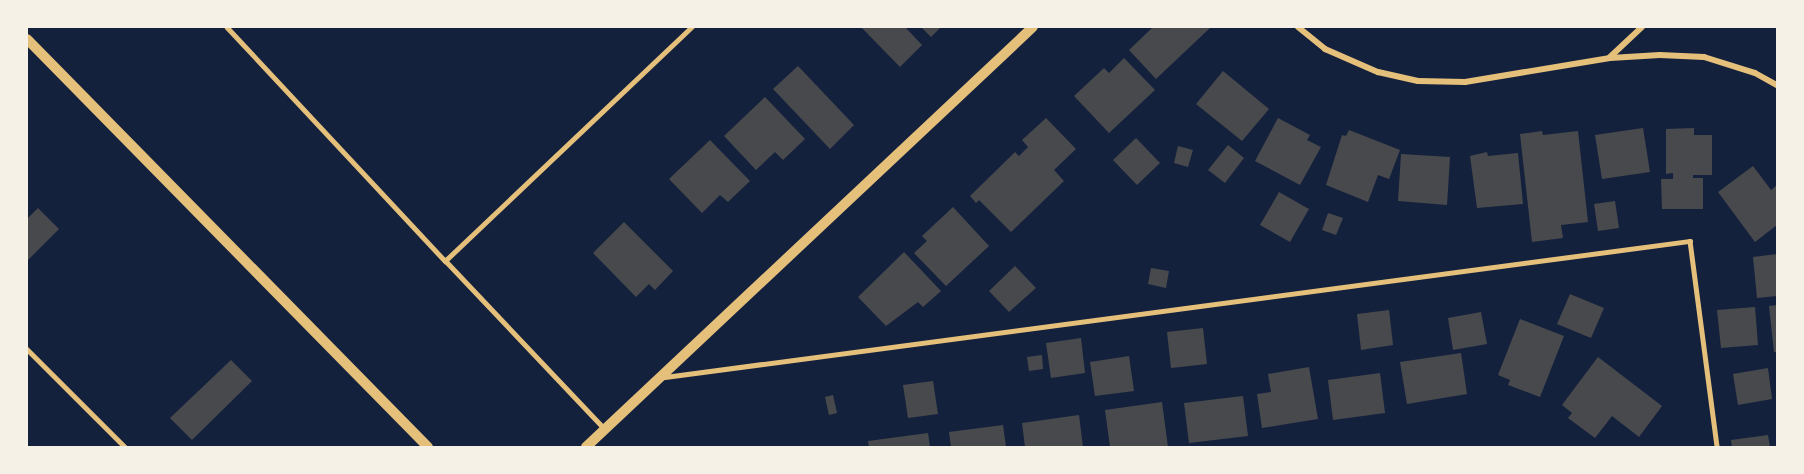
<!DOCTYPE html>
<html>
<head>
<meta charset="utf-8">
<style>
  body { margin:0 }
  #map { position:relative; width:1804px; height:474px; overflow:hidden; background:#14213d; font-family:Commissioner,sans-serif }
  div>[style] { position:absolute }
  .building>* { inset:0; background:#48494c }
  .service>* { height:4.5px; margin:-2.25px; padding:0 2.25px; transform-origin:2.25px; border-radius:2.25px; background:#e5c07b }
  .minor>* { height:6px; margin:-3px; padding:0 3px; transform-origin:3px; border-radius:3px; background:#e5c07b }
  .tertiary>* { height:10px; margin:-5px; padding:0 5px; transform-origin:5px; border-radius:5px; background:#e5c07b }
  span { translate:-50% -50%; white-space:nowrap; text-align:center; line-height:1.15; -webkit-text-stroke:4.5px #f6f1e7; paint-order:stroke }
  .frame { position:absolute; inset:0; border:28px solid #f6f1e7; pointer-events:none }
</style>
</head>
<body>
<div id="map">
  <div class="building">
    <div style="clip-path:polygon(861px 27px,905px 27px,922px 45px,900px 67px)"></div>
    <div style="clip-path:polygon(921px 27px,941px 27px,931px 37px)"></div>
    <div style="clip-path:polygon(1153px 27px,1211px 27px,1156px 79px,1129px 50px)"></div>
    <div style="clip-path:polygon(1124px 58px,1155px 90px,1109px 133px,1074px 96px,1104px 68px,1109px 73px)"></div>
    <div style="clip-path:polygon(798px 66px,854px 125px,830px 149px,773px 89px)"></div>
    <div style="clip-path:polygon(1223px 71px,1269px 109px,1242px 141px,1196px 104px)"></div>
    <div style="clip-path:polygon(765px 97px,805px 139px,783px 160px,775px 152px,756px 170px,724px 136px)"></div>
    <div style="clip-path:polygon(1046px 118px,1076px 149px,1054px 170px,1064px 181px,1011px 232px,979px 200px,976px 203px,970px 196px,1015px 152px,1019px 156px,1028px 147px,1022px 140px)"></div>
    <div style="clip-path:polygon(1278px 118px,1310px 135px,1307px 140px,1321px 147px,1300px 185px,1255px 161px)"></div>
    <div style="clip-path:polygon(1643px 128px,1650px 172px,1602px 179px,1595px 135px)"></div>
    <div style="clip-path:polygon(1694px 128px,1694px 135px,1712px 135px,1712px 175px,1693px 175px,1693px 178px,1703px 178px,1703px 209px,1662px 209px,1661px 179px,1673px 179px,1673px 173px,1666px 174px,1666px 129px)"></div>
    <div style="clip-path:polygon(1349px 130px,1400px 150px,1389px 179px,1378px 175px,1368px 202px,1326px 185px,1342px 135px,1346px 136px)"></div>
    <div style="clip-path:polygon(1542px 131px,1543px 135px,1578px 131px,1588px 222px,1561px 225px,1563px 238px,1532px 242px,1520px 134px)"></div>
    <div style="clip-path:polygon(1136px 138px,1160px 163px,1137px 185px,1113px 160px)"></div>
    <div style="clip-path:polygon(710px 140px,750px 181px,728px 202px,720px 195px,702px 213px,669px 179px)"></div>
    <div style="clip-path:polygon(1228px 145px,1244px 158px,1225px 183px,1208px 170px)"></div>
    <div style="clip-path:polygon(1178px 146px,1193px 150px,1188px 167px,1174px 163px)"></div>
    <div style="clip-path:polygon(1487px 152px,1488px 156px,1518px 153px,1523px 204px,1477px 208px,1470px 156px)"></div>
    <div style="clip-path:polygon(1401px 154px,1450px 157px,1447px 205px,1398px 201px)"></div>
    <div style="clip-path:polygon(1753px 166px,1771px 190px,1777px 185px,1777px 225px,1755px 242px,1718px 192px)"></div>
    <div style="clip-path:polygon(1279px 192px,1309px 209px,1290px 242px,1260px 225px)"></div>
    <div style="clip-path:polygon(1615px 201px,1619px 228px,1598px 231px,1594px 204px)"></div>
    <div style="clip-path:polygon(953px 207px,989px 246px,946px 286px,914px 253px,927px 241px,922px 236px)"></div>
    <div style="clip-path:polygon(38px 208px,59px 229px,27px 261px,27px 219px)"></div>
    <div style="clip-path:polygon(1328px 213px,1343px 218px,1336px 235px,1322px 230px)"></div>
    <div style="clip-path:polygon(624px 222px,673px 271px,655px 290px,649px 284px,636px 297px,593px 253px)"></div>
    <div style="clip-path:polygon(904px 252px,941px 291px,923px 307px,918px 302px,886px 326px,858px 297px)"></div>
    <div style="clip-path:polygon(1777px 254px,1777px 296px,1757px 298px,1753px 257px)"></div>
    <div style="clip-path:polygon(1015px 266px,1036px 288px,1009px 312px,989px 291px)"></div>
    <div style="clip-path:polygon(1151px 268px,1169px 271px,1166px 288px,1148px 284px)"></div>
    <div style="clip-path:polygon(1570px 294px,1604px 308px,1591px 338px,1557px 324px)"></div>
    <div style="clip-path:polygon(1777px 305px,1777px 352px,1774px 352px,1769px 306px)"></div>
    <div style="clip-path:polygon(1755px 307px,1758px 345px,1721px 348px,1717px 310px)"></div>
    <div style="clip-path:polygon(1389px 310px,1393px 345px,1361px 350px,1357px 314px)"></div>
    <div style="clip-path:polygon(1481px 312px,1487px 344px,1453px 350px,1448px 318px)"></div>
    <div style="clip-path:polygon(1520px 319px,1564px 336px,1540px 397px,1508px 385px,1510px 380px,1498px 375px)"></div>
    <div style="clip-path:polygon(1203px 328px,1207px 364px,1171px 368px,1167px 332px)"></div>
    <div style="clip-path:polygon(1081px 338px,1085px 373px,1051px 378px,1046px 343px)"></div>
    <div style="clip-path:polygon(1461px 353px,1467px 394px,1407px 404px,1400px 362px)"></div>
    <div style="clip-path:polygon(1042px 355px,1043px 369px,1029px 371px,1027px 357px)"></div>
    <div style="clip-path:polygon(1129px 356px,1134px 391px,1095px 396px,1090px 362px)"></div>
    <div style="clip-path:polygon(1598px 357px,1662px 406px,1639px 437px,1612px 416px,1595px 438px,1568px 418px,1572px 413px,1562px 405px)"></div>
    <div style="clip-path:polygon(231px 360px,252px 381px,192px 440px,170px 418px)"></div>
    <div style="clip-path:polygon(1309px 367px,1318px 419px,1262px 428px,1257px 394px,1271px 392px,1268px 374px)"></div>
    <div style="clip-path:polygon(1768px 368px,1772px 399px,1738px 405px,1733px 374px)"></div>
    <div style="clip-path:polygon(1380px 373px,1385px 413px,1333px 420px,1328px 380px)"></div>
    <div style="clip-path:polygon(933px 381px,938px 414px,908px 418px,903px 385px)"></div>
    <div style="clip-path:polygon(833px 395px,837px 413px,829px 415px,825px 397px)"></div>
    <div style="clip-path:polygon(1243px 396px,1248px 436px,1189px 443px,1184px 403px)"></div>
    <div style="clip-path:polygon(1162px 402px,1168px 447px,1110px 447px,1105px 410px)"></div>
    <div style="clip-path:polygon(1079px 415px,1083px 447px,1025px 447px,1022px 423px)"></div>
    <div style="clip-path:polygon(1003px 425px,1006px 447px,951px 447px,949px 432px)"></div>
    <div style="clip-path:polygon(928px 433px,930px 447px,869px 447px,868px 441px)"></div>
    <div style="clip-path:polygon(1768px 435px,1770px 447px,1732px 447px,1731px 440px)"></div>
  </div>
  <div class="service">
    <div style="left:227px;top:27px;width:320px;rotate:47deg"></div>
    <div style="left:27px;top:349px;width:139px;rotate:45deg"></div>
    <div style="left:665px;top:377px;width:1034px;rotate:-7.56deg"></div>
    <div style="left:1690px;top:241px;width:208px;rotate:82.5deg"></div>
    <div style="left:605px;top:430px;width:233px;rotate:-133.4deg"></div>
    <div style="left:445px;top:261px;width:340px;rotate:-43.5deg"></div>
  </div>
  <div class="minor">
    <div style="left:1298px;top:27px;width:35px;rotate:39deg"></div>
    <div style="left:1325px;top:49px;width:58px;rotate:23.5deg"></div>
    <div style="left:1378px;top:72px;width:41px;rotate:12.7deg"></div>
    <div style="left:1418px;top:81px;width:47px;rotate:1.2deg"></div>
    <div style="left:1465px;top:82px;width:147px;rotate:-9.4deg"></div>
    <div style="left:1610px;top:58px;width:50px;rotate:-3.4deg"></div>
    <div style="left:1660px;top:55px;width:44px;rotate:2.6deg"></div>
    <div style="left:1704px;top:57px;width:53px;rotate:17.4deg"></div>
    <div style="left:1755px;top:73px;width:25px;rotate:29deg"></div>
    <div style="left:1610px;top:57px;width:44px;rotate:-43.2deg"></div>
  </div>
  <div class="tertiary">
    <div style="left:27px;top:39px;width:572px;rotate:45.5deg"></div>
    <div style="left:586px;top:447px;width:613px;rotate:-43.22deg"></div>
  </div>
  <div class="frame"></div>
</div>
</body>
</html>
